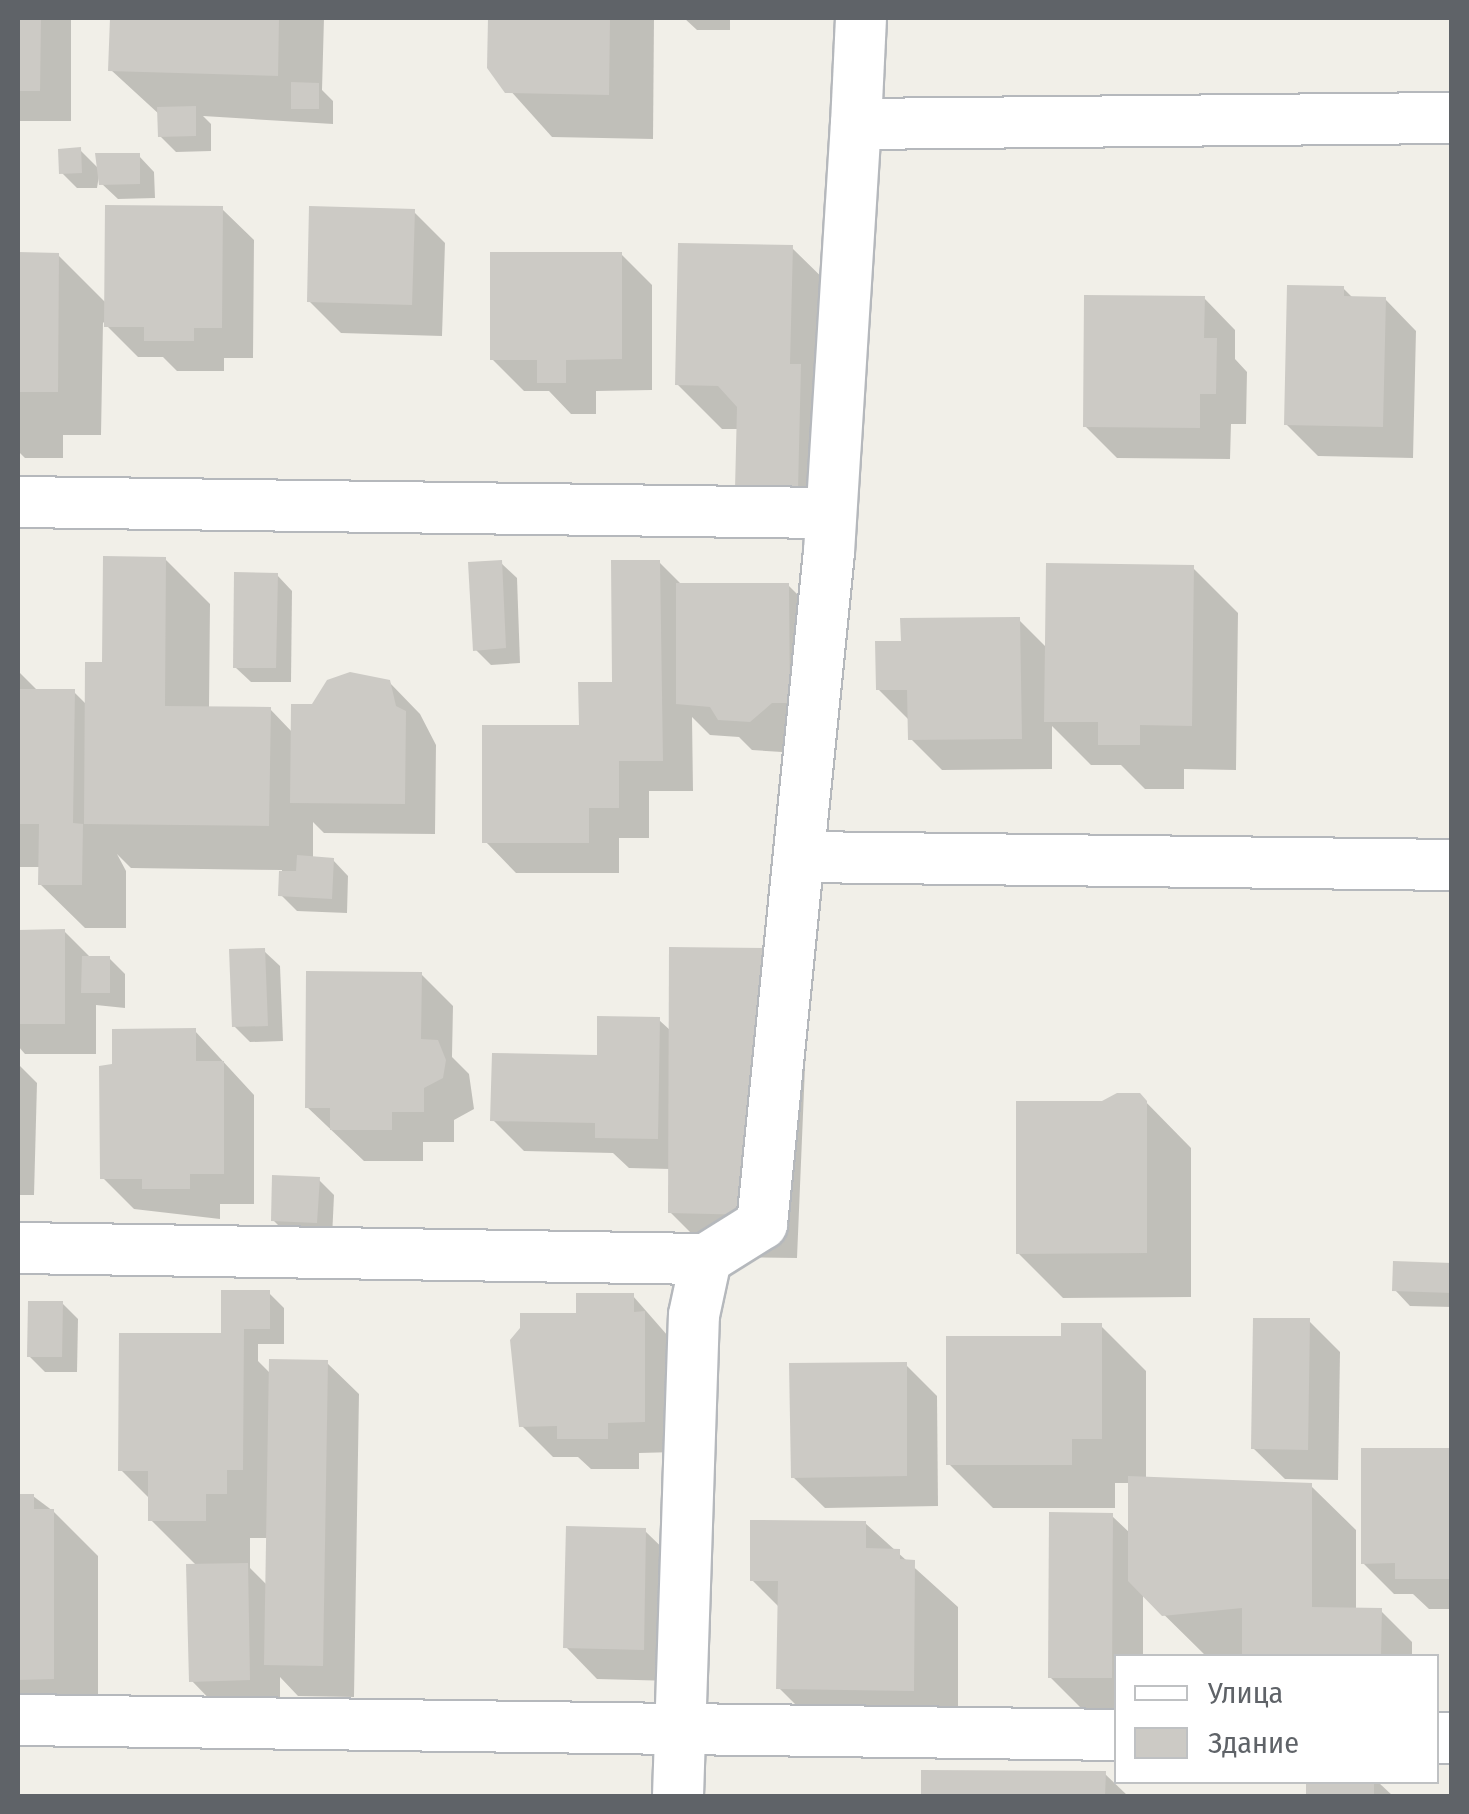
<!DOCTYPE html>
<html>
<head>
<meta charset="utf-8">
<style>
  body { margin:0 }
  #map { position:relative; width:1469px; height:1814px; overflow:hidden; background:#f1efe8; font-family:"Fira Sans Condensed",sans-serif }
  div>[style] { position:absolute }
  .shadow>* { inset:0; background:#0003 }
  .building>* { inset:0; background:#cccac5 }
  .roads { filter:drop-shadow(2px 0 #b5b8bc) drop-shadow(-2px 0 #b5b8bc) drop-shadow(0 2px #b5b8bc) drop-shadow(0 -2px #b5b8bc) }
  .minor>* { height:50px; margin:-25px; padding:0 25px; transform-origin:25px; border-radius:25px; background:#fff }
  span { translate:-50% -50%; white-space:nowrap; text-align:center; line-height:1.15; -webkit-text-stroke:10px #fff; paint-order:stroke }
  .frame { position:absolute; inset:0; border:20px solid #5f6368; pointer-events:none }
  .legend { position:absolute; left:1114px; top:1654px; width:325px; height:130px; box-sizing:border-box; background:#fff; border:2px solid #bfc1c3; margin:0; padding:12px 18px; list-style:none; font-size:30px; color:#5f6368 }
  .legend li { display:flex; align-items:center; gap:20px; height:50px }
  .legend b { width:50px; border:2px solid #bfc1c3 }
</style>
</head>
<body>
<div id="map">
  <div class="shadow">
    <div style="clip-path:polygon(18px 18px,71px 18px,71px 121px,18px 121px)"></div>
    <div style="clip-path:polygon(112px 18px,324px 18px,322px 90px,333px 101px,333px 124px,203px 116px,211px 124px,211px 151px,176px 152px,160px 136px,160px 115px,111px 70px)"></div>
    <div style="clip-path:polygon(490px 18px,654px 18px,653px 139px,552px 137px,489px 67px)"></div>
    <div style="clip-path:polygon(684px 18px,730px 18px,730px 30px,697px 30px)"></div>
    <div style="clip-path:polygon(80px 150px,99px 169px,139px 156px,154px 172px,155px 198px,118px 199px,102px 184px,100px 169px,97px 188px,77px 188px,62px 173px)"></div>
    <div style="clip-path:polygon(222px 209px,254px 240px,253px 358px,224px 358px,224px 371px,177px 371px,163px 357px,138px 357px,103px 322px,101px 435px,63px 435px,63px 458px,25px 458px,18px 451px,18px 255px,58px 255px,107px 304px)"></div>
    <div style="clip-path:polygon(414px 212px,445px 243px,442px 336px,341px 333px,309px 301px)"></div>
    <div style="clip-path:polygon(792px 248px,837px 292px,842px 534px,739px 429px,722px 429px,677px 384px)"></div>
    <div style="clip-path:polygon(621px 254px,652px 285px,652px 390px,596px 391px,596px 414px,571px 414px,549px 391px,524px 391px,492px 359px)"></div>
    <div style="clip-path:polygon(1343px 288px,1353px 298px,1385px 299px,1416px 331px,1413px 458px,1318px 456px,1286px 424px)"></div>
    <div style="clip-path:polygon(1204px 298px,1235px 330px,1235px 359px,1247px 372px,1246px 424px,1231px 424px,1230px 459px,1117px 458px,1085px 426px)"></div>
    <div style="clip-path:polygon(165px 559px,210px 604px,209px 708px,270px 709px,293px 733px,314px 707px,389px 682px,420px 714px,436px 745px,435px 834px,324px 833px,313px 822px,313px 859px,333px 860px,348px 876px,347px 913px,297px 911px,281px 895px,282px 870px,131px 868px,117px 854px,126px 871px,126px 928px,85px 928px,40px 884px,40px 867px,18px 867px,18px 671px,39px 692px,74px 692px,87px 705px)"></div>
    <div style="clip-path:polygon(659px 562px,682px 585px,788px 585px,820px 617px,804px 734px,782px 752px,752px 750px,739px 737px,710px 735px,692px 717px,693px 791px,649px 791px,649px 838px,619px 838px,619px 873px,516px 873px,485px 841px,615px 684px)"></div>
    <div style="clip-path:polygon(501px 563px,517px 578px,520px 663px,491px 665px,475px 649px)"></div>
    <div style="clip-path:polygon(1193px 568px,1238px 613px,1236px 770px,1184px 769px,1184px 789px,1145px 789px,1121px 765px,1091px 765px,1052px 726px,1052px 769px,942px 770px,911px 739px,910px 721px,878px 689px,904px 643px,1019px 620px,1047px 648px)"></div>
    <div style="clip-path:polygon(277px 575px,292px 591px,291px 682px,251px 682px,235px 667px)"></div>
    <div style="clip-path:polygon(64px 931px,91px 958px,109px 958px,125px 974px,125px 1008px,96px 1005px,96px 1054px,25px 1054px,18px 1046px,18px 932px)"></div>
    <div style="clip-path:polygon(264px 951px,280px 966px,283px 1041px,250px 1042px,234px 1026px)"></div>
    <div style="clip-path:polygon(763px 951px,808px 995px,797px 1258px,715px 1257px,670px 1212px,670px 1169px,629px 1168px,613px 1153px,524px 1151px,493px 1120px,659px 1020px,671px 1031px)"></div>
    <div style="clip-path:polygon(421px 974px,453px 1006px,452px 1057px,469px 1074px,474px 1109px,454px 1120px,454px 1142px,423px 1142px,423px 1161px,364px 1161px,307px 1107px)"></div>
    <div style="clip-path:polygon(195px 1031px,254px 1095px,254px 1204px,220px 1204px,220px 1219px,134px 1209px,103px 1178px,114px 1066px)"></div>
    <div style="clip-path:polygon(18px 1064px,37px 1083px,34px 1195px,18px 1195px)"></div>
    <div style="clip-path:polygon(1139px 1095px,1191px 1148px,1191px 1297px,1063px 1298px,1018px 1253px,1102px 1104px)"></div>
    <div style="clip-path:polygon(318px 1179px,334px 1195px,332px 1238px,289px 1236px,273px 1220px)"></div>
    <div style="clip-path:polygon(1452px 1265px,1452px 1307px,1410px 1306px,1395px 1290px)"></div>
    <div style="clip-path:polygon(evenodd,269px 1293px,284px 1308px,284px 1344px,258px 1344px,258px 1361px,271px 1374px,327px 1363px,359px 1394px,354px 1697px,298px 1696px,280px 1677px,280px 1711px,222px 1712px,191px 1680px,197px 1566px,151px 1520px,151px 1500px,121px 1470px,223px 1336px,269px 1293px,250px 1538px,269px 1538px,268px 1586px,250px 1568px,250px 1538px)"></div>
    <div style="clip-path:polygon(633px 1296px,675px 1344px,676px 1452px,639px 1453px,639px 1469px,591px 1469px,578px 1457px,553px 1457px,522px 1426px,579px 1315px)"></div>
    <div style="clip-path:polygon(62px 1303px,78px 1319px,77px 1372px,45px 1372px,29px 1356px)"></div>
    <div style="clip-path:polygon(1309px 1321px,1340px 1352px,1338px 1480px,1285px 1479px,1253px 1448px)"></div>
    <div style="clip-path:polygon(1101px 1326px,1146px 1371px,1146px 1479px,1311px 1486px,1356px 1530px,1356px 1610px,1381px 1611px,1412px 1642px,1412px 1656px,1206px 1656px,1143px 1594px,1143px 1656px,1116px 1656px,1116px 1709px,1082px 1709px,1050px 1677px,1112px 1516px,1131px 1534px,1131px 1483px,1115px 1483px,1115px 1508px,993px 1508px,949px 1464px,1064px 1339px)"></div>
    <div style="clip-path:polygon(906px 1365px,937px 1396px,938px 1506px,825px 1508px,793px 1477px)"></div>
    <div style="clip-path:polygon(1452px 1450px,1452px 1609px,1429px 1609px,1413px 1594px,1394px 1594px,1363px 1563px)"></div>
    <div style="clip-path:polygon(18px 1496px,33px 1496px,53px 1511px,98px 1556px,98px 1723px,18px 1724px)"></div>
    <div style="clip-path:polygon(865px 1523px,958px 1607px,958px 1735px,824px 1733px,779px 1688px,780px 1608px,752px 1580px)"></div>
    <div style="clip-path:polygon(645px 1531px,677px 1562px,674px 1681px,597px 1679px,566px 1647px)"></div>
    <div style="clip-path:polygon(923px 1772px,1105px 1774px,1128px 1796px,923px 1796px)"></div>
    <div style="clip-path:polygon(1309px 1782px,1378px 1782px,1393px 1796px,1309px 1796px)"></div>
  </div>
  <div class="building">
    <div style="clip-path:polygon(18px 18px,41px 18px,40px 91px,18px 91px)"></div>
    <div style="clip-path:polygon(110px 18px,279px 18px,278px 76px,108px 71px)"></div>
    <div style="clip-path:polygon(488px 18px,610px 18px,609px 95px,505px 93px,487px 68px)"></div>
    <div style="clip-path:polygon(291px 82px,319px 83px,319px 109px,291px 109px)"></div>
    <div style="clip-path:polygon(196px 106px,196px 136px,158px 137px,157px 107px)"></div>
    <div style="clip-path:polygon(81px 147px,82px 173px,59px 174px,58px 149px)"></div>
    <div style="clip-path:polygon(95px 153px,140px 153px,140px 184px,99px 185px)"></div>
    <div style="clip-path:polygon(105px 205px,223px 206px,222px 328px,194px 328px,194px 341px,144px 341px,144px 327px,104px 327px)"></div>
    <div style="clip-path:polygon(309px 206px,415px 209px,412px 305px,307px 302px)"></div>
    <div style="clip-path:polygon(678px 243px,793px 245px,790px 364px,801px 364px,798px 490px,735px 489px,737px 407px,718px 386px,675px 385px)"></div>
    <div style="clip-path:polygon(18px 252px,59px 253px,58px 392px,18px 392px)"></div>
    <div style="clip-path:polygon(490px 252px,622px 252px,622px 359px,566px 360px,566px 383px,537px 383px,537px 360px,490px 360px)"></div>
    <div style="clip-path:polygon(1287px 285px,1344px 286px,1344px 296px,1386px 297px,1383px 427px,1284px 425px)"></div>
    <div style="clip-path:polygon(1084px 295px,1205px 296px,1204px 338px,1217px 338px,1216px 394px,1200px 394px,1200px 428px,1083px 427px)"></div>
    <div style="clip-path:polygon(103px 556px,166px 557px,165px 706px,271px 707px,269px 826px,84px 824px,85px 662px,102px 662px)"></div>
    <div style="clip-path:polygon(502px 560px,506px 648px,473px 651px,468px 562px)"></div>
    <div style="clip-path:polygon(611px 560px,660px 560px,663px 761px,619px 761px,619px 808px,589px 808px,589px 843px,482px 843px,482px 725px,579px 725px,578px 682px,612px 682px)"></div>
    <div style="clip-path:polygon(1046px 563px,1194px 565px,1192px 726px,1140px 725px,1140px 745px,1098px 745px,1098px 722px,1044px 722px)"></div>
    <div style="clip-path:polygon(234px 572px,278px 573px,276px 668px,233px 668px)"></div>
    <div style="clip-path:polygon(676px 583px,789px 583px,790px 703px,772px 703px,750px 722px,718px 720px,710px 707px,676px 704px)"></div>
    <div style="clip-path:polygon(1020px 617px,1022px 739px,908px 740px,907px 690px,876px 690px,875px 641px,901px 641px,900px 618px)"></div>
    <div style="clip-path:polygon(350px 672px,390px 680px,396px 706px,406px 711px,405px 804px,290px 803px,291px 704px,312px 704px,327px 680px)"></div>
    <div style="clip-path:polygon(18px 689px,75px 689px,73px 823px,83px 824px,82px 885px,38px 885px,39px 824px,18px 824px)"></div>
    <div style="clip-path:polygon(297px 855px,334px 858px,332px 899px,278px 896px,279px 871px,296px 871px)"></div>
    <div style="clip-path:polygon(65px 929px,65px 1024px,18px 1024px,18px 930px)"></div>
    <div style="clip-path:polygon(669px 947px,764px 948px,754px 1215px,668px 1213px)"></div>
    <div style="clip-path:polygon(265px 948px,268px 1026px,232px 1027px,229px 949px)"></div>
    <div style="clip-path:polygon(82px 956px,110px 956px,110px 993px,81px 993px)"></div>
    <div style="clip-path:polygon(306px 971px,422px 972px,421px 1039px,438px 1040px,446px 1060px,443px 1078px,424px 1088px,424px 1112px,392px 1112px,392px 1130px,330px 1130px,330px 1108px,305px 1108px)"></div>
    <div style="clip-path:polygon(597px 1016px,660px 1017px,658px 1139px,595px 1138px,595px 1123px,490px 1121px,492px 1053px,597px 1055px)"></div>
    <div style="clip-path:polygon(196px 1028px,196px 1061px,224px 1061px,224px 1174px,190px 1174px,190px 1189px,142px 1189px,142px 1179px,100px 1179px,99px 1066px,112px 1064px,112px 1029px)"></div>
    <div style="clip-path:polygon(1117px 1093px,1140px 1093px,1147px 1101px,1147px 1253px,1016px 1254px,1016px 1101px,1102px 1101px)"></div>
    <div style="clip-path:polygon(272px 1175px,320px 1177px,317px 1223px,271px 1221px)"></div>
    <div style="clip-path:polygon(1393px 1261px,1452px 1263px,1452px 1293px,1392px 1291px)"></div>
    <div style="clip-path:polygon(221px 1290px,270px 1290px,270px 1329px,244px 1329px,243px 1470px,227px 1470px,227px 1494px,206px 1494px,206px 1521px,148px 1521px,148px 1471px,118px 1471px,119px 1333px,221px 1333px)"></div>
    <div style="clip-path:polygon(576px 1293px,634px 1293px,634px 1312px,645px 1311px,645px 1422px,608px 1423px,608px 1439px,557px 1439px,557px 1426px,519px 1427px,510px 1340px,520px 1328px,520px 1313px,576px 1313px)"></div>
    <div style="clip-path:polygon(28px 1301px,63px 1301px,62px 1357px,27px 1357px)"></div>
    <div style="clip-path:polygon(1253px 1318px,1310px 1318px,1308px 1450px,1251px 1449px)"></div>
    <div style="clip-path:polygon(1061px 1323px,1102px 1323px,1102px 1439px,1072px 1439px,1072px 1465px,946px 1465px,946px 1336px,1061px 1336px)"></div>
    <div style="clip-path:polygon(269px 1359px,328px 1360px,323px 1666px,264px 1665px)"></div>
    <div style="clip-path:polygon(907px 1362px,907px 1476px,791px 1478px,789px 1363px)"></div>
    <div style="clip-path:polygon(1361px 1448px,1452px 1448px,1452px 1579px,1395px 1579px,1395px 1563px,1361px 1564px)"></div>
    <div style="clip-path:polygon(1128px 1476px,1312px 1483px,1312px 1607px,1382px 1608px,1381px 1656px,1242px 1656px,1242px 1608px,1162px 1616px,1128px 1581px)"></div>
    <div style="clip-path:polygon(18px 1494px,34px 1494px,34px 1509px,54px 1509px,54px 1679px,18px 1680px)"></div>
    <div style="clip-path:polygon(1049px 1512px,1113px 1513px,1112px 1678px,1048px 1678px)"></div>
    <div style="clip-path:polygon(750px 1520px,866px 1521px,866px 1548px,900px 1549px,900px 1559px,915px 1560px,914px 1691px,776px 1689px,778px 1581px,750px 1581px)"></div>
    <div style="clip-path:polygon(566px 1526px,646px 1528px,644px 1650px,563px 1648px)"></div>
    <div style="clip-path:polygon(248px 1563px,250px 1680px,189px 1682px,186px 1564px)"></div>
    <div style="clip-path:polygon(921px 1770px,1106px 1771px,1105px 1796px,921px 1796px)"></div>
    <div style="clip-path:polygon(1306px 1782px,1374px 1782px,1374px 1796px,1306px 1796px)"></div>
  </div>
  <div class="roads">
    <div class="minor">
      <div style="left:861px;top:18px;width:106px;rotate:92.7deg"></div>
      <div style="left:856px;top:124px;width:596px;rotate:-0.58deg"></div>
      <div style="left:18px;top:502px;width:812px;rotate:0.78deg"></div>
      <div style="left:801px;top:857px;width:651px;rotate:0.7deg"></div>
      <div style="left:18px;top:1248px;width:688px;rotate:0.92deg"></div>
      <div style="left:706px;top:1259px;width:66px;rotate:-32deg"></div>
      <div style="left:762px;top:1224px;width:675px;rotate:-84.31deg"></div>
      <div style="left:829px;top:552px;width:429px;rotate:-86.4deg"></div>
      <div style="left:18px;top:1720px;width:1098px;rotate:0.78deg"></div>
      <div style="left:1436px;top:1738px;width:16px"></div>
      <div style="left:678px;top:1796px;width:481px;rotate:-88.1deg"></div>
      <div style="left:694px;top:1315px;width:57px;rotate:-77.9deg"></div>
    </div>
  </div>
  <div class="frame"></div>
  <ul class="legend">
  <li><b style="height:12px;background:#fff"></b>Улица</li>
  <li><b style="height:28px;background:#cccac5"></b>Здание</li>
  </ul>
</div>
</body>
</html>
